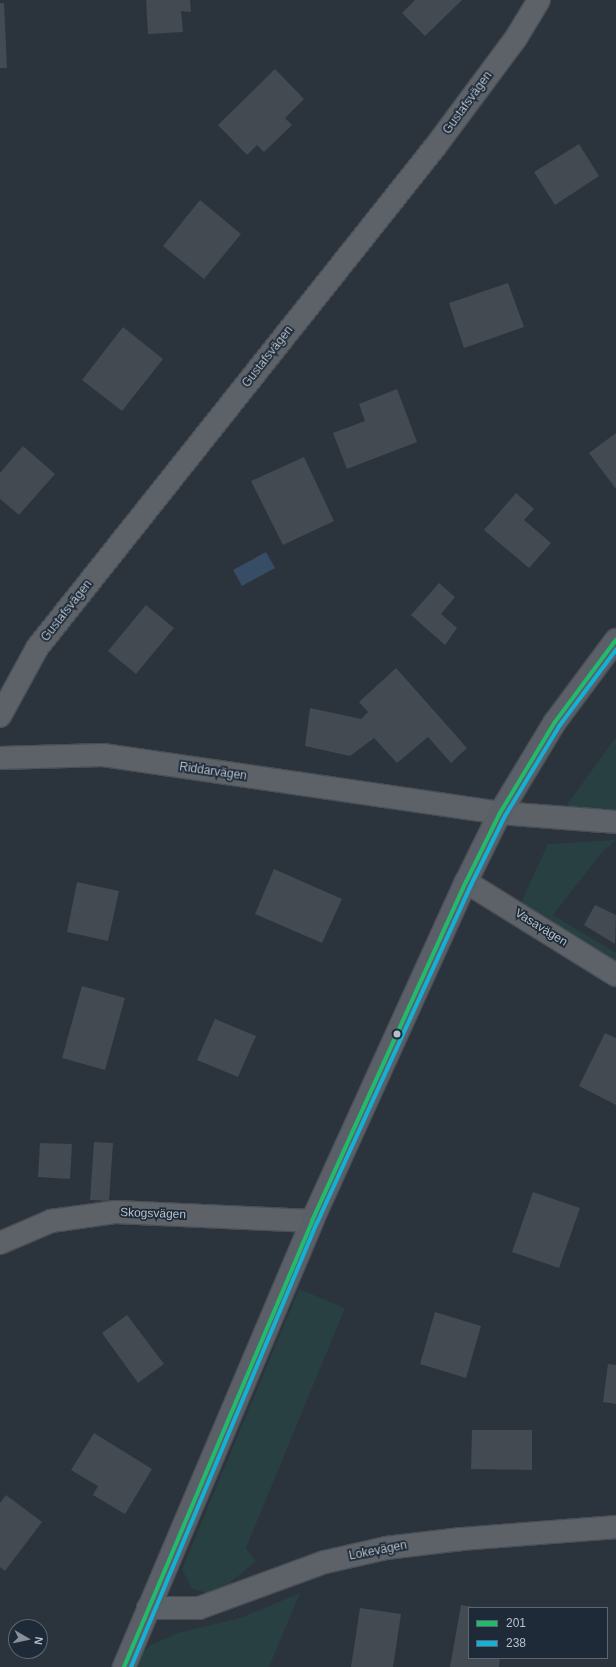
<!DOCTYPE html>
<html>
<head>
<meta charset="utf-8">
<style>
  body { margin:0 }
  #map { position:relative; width:616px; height:1667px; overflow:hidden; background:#2b333c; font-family:Arial,sans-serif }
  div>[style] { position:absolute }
  .green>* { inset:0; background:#284042 }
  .water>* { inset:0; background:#374d66 }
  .building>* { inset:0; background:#434a51 }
  .roads { filter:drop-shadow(1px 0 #4a4f56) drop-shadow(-1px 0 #4a4f56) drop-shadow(0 1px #4a4f56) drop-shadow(0 -1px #4a4f56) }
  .street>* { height:22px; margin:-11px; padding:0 11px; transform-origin:11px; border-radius:11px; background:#5d6269 }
  .secondary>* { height:22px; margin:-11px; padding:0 11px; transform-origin:11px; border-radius:11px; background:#5b6068 }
  .bus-1>* { height:4px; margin:-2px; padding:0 2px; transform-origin:2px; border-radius:2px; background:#20bc6c }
  .bus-2>* { height:4px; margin:-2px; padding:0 2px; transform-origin:2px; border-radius:2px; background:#13b2d5 }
  .dots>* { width:11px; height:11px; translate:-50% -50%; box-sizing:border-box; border:2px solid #1e2a37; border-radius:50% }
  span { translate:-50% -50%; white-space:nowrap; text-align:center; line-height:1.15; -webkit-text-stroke:3.5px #1e2a37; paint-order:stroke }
  .street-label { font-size:12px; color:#b7c0cc }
  .legend { position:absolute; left:468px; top:1607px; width:140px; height:52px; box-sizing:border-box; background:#1e2a37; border:1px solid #5b6673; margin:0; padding:5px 7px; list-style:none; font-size:12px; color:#b7c0cc }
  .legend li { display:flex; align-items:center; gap:8px; height:20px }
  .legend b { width:20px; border:1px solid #5b6673 }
  .north { position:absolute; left:8px; top:1619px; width:40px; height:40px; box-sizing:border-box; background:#1e2a37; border:1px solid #5b6673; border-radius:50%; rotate:99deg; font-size:11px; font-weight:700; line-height:16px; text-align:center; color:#b7c0cc }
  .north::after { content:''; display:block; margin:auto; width:14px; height:18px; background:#868f9a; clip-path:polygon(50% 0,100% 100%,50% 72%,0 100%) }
</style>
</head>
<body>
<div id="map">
  <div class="green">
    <div style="clip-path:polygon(616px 737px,616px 810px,563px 810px)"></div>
    <div style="clip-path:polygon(616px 840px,602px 852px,553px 915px,616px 953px,616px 968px,518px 909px,548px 844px)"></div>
    <div style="clip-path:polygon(299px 1289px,345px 1308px,246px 1548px,256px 1561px,219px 1592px,209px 1593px,192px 1589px,182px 1569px)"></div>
    <div style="clip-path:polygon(300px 1593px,269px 1667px,137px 1667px,139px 1655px,151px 1645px,177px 1633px,240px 1618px)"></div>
  </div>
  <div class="water">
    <div style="clip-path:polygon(266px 552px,275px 568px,242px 586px,233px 570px)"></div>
  </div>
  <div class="building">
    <div style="clip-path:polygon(146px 0,190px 0,191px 12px,181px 11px,183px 32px,148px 34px)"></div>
    <div style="clip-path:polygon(415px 0,462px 0,425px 36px,402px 13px)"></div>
    <div style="clip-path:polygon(0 3px,4px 3px,7px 68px,0 68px)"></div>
    <div style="clip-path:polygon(275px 69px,304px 99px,285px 118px,292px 125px,264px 152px,257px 145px,247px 155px,218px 125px)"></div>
    <div style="clip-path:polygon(579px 144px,599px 176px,555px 205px,534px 172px)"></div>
    <div style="clip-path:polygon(200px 200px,241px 234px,204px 279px,163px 246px)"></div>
    <div style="clip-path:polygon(508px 283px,524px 327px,464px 348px,449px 303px)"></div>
    <div style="clip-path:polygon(123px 327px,163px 359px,122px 411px,82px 380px)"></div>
    <div style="clip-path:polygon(397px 389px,417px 442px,347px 469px,333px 433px,365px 421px,359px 404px)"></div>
    <div style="clip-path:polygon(616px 433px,616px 489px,589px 453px)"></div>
    <div style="clip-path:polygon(23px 446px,55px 474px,19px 515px,0 499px,0 473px)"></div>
    <div style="clip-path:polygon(304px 457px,334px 521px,283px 545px,251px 481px)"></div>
    <div style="clip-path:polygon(516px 493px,534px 509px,524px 520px,551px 543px,529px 568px,484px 530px)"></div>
    <div style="clip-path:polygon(439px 583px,455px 597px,441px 614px,457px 628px,445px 645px,411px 615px)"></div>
    <div style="clip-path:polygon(146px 605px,174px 628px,136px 674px,108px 651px)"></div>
    <div style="clip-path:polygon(396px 668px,467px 748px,451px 763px,428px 737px,397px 763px,374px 738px,350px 756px,305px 746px,310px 708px,361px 719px,368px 712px,359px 702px)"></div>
    <div style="clip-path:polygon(274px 869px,342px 899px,322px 943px,255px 914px)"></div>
    <div style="clip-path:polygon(77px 882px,119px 891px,108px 941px,67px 932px)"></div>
    <div style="clip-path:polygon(595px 905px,616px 915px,615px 944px,584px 925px)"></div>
    <div style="clip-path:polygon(82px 986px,125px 998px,105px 1070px,62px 1058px)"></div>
    <div style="clip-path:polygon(215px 1019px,256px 1036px,238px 1077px,197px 1060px)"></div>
    <div style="clip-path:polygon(605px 1033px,616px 1038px,616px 1105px,579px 1086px)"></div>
    <div style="clip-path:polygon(94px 1142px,113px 1143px,109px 1201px,90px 1200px)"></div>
    <div style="clip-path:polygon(40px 1143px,72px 1144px,70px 1179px,38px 1177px)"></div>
    <div style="clip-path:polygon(533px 1192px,580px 1208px,559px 1268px,512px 1252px)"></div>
    <div style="clip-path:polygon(435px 1312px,481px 1326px,466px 1378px,420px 1364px)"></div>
    <div style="clip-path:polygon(127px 1315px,164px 1364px,138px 1383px,102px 1333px)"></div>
    <div style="clip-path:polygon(608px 1364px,616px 1365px,616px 1404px,603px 1402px)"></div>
    <div style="clip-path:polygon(472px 1430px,532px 1430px,532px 1470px,471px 1469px)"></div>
    <div style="clip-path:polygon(94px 1433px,152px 1469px,125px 1514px,93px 1495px,98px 1486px,71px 1470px)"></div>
    <div style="clip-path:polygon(6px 1495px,42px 1522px,5px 1571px,0 1567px,0 1503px)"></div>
    <div style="clip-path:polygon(461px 1605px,474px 1607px,469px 1608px,469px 1658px,500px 1658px,499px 1667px,450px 1667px)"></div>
    <div style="clip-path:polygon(360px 1608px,401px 1614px,393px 1667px,351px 1667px)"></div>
  </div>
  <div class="roads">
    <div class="street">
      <div style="left:0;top:716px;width:77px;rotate:-61.4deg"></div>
      <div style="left:37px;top:648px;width:640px;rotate:-51.54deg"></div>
      <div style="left:435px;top:147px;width:136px;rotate:-53.4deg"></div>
      <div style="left:516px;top:38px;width:44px;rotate:-58.8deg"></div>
      <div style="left:0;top:758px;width:103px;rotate:-1.7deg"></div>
      <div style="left:103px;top:755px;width:401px;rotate:8.3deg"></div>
      <div style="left:500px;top:813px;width:116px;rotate:4.4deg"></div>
      <div style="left:466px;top:882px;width:176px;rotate:31.8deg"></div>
      <div style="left:0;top:1243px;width:56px;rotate:-23.3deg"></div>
      <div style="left:51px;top:1221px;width:66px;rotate:-7.9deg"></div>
      <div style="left:116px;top:1212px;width:196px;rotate:2.6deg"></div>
      <div style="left:148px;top:1608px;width:51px"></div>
      <div style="left:199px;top:1608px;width:134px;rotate:-20.1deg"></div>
      <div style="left:325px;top:1562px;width:63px;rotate:-12.9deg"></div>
      <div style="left:386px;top:1548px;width:76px;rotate:-6.8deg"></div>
      <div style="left:461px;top:1539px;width:155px;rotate:-4.4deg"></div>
    </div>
    <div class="secondary">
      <div style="left:124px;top:1667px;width:484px;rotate:-67.1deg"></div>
      <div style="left:312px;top:1221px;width:372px;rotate:-65.6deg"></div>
      <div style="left:466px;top:882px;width:77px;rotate:-63.8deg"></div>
      <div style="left:500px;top:813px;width:106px;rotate:-58.9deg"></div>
      <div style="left:555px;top:722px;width:102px;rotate:-53.4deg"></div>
    </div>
  </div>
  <div class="bus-1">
    <div style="left:124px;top:1667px;width:484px;rotate:-67.1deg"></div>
    <div style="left:312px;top:1221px;width:372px;rotate:-65.6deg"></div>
    <div style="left:466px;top:882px;width:77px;rotate:-63.8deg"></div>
    <div style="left:500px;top:813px;width:106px;rotate:-58.9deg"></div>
    <div style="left:555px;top:722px;width:102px;rotate:-53.4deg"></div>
  </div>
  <div class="bus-2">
    <div style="left:131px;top:1667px;width:481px;rotate:-67.3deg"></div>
    <div style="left:317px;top:1223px;width:371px;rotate:-65.5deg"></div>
    <div style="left:471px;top:885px;width:77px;rotate:-63.8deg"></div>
    <div style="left:505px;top:816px;width:106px;rotate:-58.9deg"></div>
    <div style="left:560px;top:725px;width:94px;rotate:-53.3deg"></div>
  </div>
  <div class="dots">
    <div style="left:397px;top:1034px;background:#b7c0cc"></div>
  </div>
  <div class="street-label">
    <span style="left:468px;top:103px;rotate:-54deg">Gustafsvägen</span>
    <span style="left:268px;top:357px;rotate:-52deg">Gustafsvägen</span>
    <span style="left:67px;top:611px;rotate:-52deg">Gustafsvägen</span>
    <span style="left:213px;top:772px;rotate:8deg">Riddarvägen</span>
    <span style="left:541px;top:928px;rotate:32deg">Vasavägen</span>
    <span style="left:153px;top:1214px;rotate:2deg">Skogsvägen</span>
    <span style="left:378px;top:1551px;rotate:-11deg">Lokevägen</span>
  </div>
  <ul class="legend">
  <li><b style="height:5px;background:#20bc6c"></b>201</li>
  <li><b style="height:5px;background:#13b2d5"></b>238</li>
  </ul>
  <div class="north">N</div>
</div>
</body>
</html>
